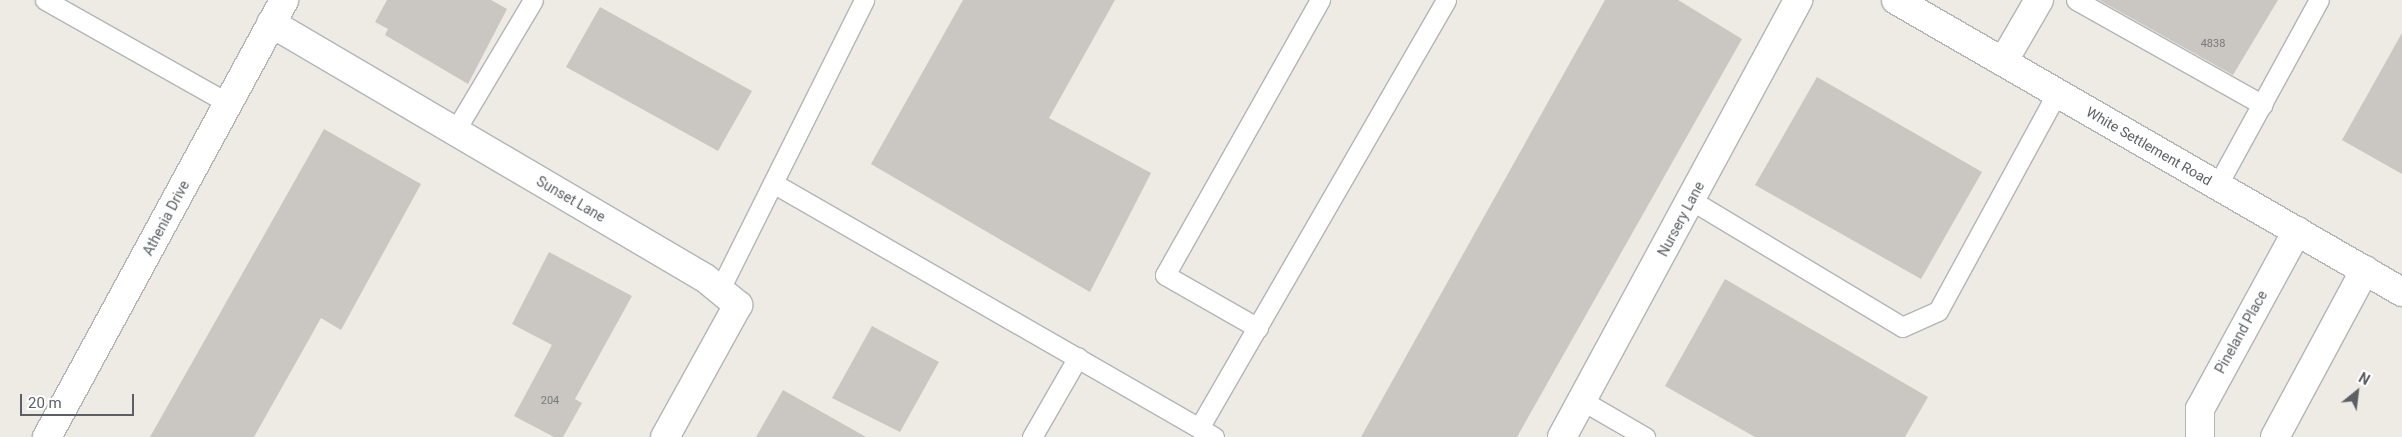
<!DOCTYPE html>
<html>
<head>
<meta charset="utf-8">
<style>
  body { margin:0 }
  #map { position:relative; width:2402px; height:437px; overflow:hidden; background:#eeebe4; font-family:Roboto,sans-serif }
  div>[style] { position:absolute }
  .building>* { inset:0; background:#cac6c1 }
  .roads { filter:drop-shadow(1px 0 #b1b5b8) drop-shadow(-1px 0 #b1b5b8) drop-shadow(0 1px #b1b5b8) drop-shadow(0 -1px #b1b5b8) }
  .lane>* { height:19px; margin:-9.5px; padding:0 9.5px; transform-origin:9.5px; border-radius:9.5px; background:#fff }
  .street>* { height:28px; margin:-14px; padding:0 14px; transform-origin:14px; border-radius:14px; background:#fff }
  .secondary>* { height:28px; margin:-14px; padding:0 14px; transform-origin:14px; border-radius:14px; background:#fff }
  span { translate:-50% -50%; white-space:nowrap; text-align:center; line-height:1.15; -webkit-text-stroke:4px #fff; paint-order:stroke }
  .number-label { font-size:11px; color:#787a7b }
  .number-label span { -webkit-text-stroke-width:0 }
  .street-label { font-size:14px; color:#5c6064 }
  .north { position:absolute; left:2332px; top:367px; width:50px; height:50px; -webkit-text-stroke:4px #fff; paint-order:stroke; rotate:29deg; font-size:14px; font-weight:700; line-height:20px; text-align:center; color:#5c6064 }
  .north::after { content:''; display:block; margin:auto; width:18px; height:22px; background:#5c6064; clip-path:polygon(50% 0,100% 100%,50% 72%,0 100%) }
  .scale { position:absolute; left:20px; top:394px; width:114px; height:22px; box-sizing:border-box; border:2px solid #5c6064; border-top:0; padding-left:6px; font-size:15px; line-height:18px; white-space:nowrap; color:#5c6064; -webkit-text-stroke:4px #fff; paint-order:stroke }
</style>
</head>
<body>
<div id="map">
  <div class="building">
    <div style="clip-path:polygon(387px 0,491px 0,507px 9px,468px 84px,385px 35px,388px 29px,375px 22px)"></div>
    <div style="clip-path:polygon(963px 0,1115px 0,1049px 118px,1151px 173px,1090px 292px,871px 164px)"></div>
    <div style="clip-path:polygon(1605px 0,1678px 0,1742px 39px,1517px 437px,1361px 437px)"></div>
    <div style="clip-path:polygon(2099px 0,2278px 0,2233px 75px)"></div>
    <div style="clip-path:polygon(600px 7px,752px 91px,718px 151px,566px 67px)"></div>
    <div style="clip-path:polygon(2402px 33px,2402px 174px,2342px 140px)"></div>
    <div style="clip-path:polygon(1817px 77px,1982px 172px,1921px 279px,1755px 185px)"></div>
    <div style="clip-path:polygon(324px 129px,421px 184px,341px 330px,321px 318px,254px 437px,150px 437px)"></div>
    <div style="clip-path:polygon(549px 252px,632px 296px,575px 399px,582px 403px,563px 437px,554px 437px,514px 416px,552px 345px,512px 324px)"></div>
    <div style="clip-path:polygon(1725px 279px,1928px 397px,1905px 437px,1755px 437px,1665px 386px)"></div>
    <div style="clip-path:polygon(872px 326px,939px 362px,900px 432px,832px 398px)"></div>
    <div style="clip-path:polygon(783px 390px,866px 437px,756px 437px)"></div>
  </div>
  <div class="roads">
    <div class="lane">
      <div style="left:45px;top:0;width:210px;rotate:29.4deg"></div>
      <div style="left:2076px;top:0;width:214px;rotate:29.3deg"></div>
      <div style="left:455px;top:131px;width:152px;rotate:-59.2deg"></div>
      <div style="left:773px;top:183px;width:491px;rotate:29.9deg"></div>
      <div style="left:2217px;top:186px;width:212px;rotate:-61.3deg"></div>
      <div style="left:1691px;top:200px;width:246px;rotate:31deg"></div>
      <div style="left:1902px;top:327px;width:39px;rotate:-24deg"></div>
      <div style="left:1938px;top:311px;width:248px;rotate:-61.4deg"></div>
      <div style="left:720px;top:289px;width:323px;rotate:-63.5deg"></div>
      <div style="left:1258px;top:328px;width:107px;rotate:-150.3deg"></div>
      <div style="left:1165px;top:275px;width:316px;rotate:-60.6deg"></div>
      <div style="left:1583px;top:401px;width:72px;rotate:30.1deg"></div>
      <div style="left:1032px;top:437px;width:92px;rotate:-60.1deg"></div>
      <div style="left:1214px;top:437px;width:17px;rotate:-149deg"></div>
      <div style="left:1199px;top:428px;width:494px;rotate:-60deg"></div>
    </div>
    <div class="street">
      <div style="left:271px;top:23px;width:503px;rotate:30.44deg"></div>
      <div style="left:705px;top:278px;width:43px;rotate:39.3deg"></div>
      <div style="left:738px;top:305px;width:151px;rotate:118.9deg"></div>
      <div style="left:2003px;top:62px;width:72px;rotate:-59.9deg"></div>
      <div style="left:47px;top:437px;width:497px;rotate:-61.5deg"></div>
      <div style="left:1562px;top:437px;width:497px;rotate:-61.6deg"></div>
      <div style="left:2200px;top:437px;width:28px;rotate:-90deg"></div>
      <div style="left:2200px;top:409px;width:203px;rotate:-61.4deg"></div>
      <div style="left:2275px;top:437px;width:190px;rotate:-61.7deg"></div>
    </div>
    <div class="secondary">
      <div style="left:1896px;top:0;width:584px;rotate:29.99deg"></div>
    </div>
  </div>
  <div class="number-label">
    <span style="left:2213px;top:44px">4838</span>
    <span style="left:550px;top:401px">204</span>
  </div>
  <div class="street-label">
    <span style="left:2149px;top:146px;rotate:30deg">White Settlement Road</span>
    <span style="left:571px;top:199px;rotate:30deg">Sunset Lane</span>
    <span style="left:166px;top:218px;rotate:-62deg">Athenia Drive</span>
    <span style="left:1681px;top:219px;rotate:-62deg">Nursery Lane</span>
    <span style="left:2241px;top:332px;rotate:-61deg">Pineland Place</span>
  </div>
  <div class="north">N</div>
  <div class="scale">20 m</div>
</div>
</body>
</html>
